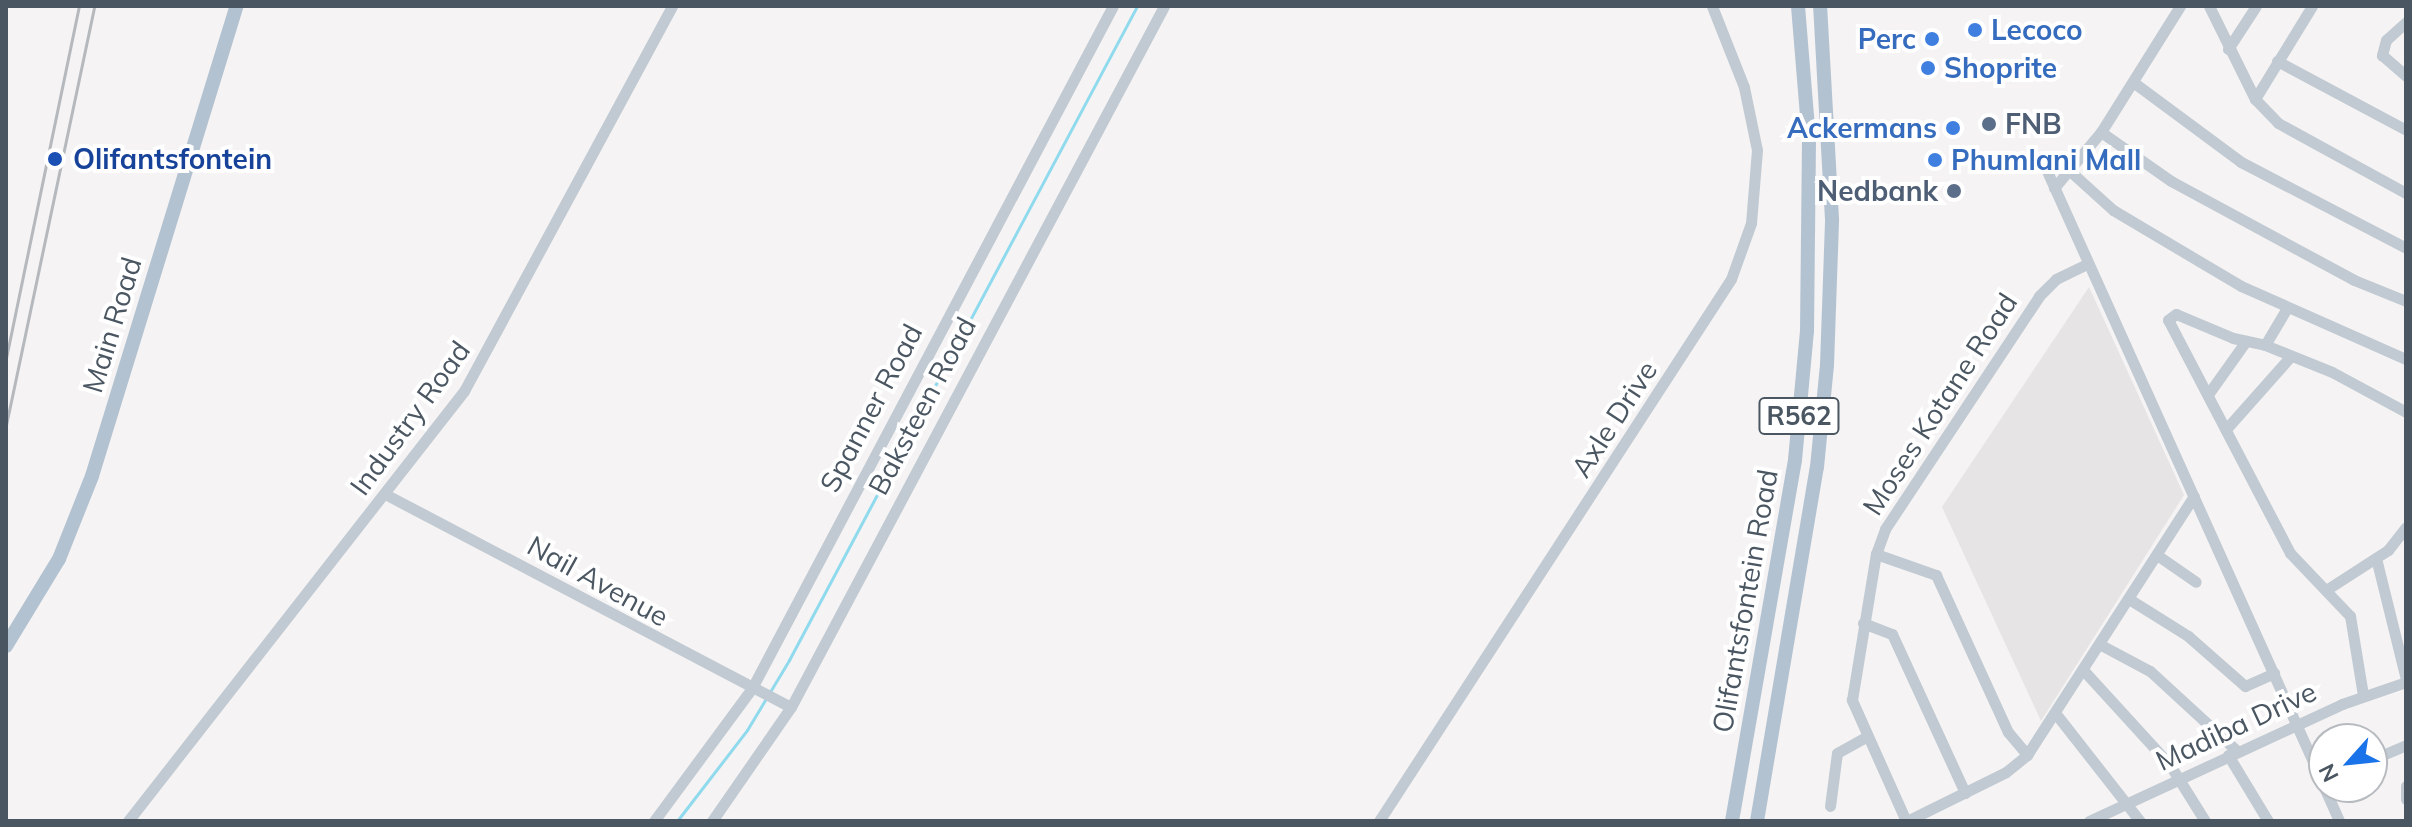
<!DOCTYPE html>
<html>
<head>
<meta charset="utf-8">
<style>
  body { margin:0 }
  #map { position:relative; width:2412px; height:827px; overflow:hidden; background:#f5f3f3; font-family:Mulish,sans-serif }
  div>[style] { position:absolute }
  .education>* { inset:0; background:#e6e4e5 }
  .stream>* { height:3px; margin:-1.5px; padding:0 1.5px; transform-origin:1.5px; border-radius:1.5px; background:#90daee }
  .minor>* { height:11px; margin:-5.5px; padding:0 5.5px; transform-origin:5.5px; border-radius:5.5px; background:#c1cad2 }
  .major>* { height:14px; margin:-7px; padding:0 7px; transform-origin:7px; border-radius:7px; background:#b3c2d1 }
  .rail>* { height:3px; margin:-1.5px; padding:0 1.5px; transform-origin:1.5px; border-radius:1.5px; background:#b5b8bd }
  .dots>* { width:22px; height:22px; translate:-50% -50%; box-sizing:border-box; border:4px solid #fff; border-radius:50% }
  span { translate:-50% -50%; white-space:nowrap; text-align:center; line-height:1.15; -webkit-text-stroke:8px #fff; paint-order:stroke }
  .shield-label span { padding:2px 6px; background:#fff; border:2px solid; border-radius:6px; -webkit-text-stroke-width:0 }
  .shield-label { font-size:26px; color:#4a5661; font-weight:700 }
  .shop-label { font-size:28px; color:#366cbe; font-weight:700 }
  .left { translate:0 -50%; text-align:left }
  .right { translate:-100% -50%; text-align:right }
  .service-label { font-size:28px; color:#4e5e75; font-weight:700 }
  .transit-label { font-size:28px; color:#164399; font-weight:700 }
  .street-label { font-size:28px; color:#4a5661 }
  .frame { position:absolute; inset:0; border:8px solid #4a5661; pointer-events:none }
  .north { position:absolute; left:2308px; top:723px; width:80px; height:80px; box-sizing:border-box; background:#fff; border:2px solid #b7bbc0; border-radius:50%; rotate:243deg; font-size:22px; font-weight:700; line-height:32px; text-align:center; color:#4a5661 }
  .north::after { content:''; display:block; margin:auto; width:28px; height:36px; background:#1a73e8; clip-path:polygon(50% 0,100% 100%,50% 72%,0 100%) }
</style>
</head>
<body>
<div id="map">
  <div class="education">
    <div style="clip-path:polygon(2089px 287px,2184px 495px,2041px 721px,1942px 507px)"></div>
  </div>
  <div class="stream">
    <div style="left:677px;top:821px;width:115px;rotate:-52.4deg"></div>
    <div style="left:747px;top:730px;width:82px;rotate:-59deg"></div>
    <div style="left:789px;top:660px;width:741px;rotate:-61.98deg"></div>
  </div>
  <div class="minor">
    <div style="left:2209px;top:6px;width:104px;rotate:63.7deg"></div>
    <div style="left:2255px;top:99px;width:33px;rotate:46deg"></div>
    <div style="left:2278px;top:123px;width:146px;rotate:28.7deg"></div>
    <div style="left:2406px;top:22px;width:27px;rotate:138deg"></div>
    <div style="left:2386px;top:40px;width:16px;rotate:105deg"></div>
    <div style="left:2382px;top:55px;width:32px;rotate:41deg"></div>
    <div style="left:2228px;top:49px;width:51px;rotate:-56.9deg"></div>
    <div style="left:2277px;top:61px;width:146px;rotate:28.1deg"></div>
    <div style="left:2133px;top:82px;width:134px;rotate:36.5deg"></div>
    <div style="left:2241px;top:162px;width:186px;rotate:27.5deg"></div>
    <div style="left:2255px;top:99px;width:109px;rotate:-58.5deg"></div>
    <div style="left:2101px;top:132px;width:85px;rotate:35deg"></div>
    <div style="left:2171px;top:181px;width:208px;rotate:28.4deg"></div>
    <div style="left:2354px;top:280px;width:56px;rotate:22deg"></div>
    <div style="left:2042px;top:160px;width:687px;rotate:65.75deg"></div>
    <div style="left:2071px;top:172px;width:57px;rotate:42.1deg"></div>
    <div style="left:2113px;top:210px;width:149px;rotate:30.7deg"></div>
    <div style="left:2241px;top:286px;width:180px;rotate:23.9deg"></div>
    <div style="left:2054px;top:188px;width:73px;rotate:-50deg"></div>
    <div style="left:2101px;top:132px;width:149px;rotate:-57.9deg"></div>
    <div style="left:2265px;top:345px;width:43px;rotate:-59.3deg"></div>
    <div style="left:2209px;top:393px;width:64px;rotate:-54.6deg"></div>
    <div style="left:2227px;top:428px;width:96px;rotate:-48.4deg"></div>
    <div style="left:385px;top:494px;width:458px;rotate:27.7deg"></div>
    <div style="left:1876px;top:554px;width:64px;rotate:19.3deg"></div>
    <div style="left:1936px;top:575px;width:173px;rotate:65.4deg"></div>
    <div style="left:2008px;top:732px;width:30px;rotate:50deg"></div>
    <div style="left:2157px;top:555px;width:47px;rotate:34.7deg"></div>
    <div style="left:2376px;top:558px;width:125px;rotate:76.1deg"></div>
    <div style="left:2326px;top:590px;width:74px;rotate:-32.8deg"></div>
    <div style="left:2388px;top:550px;width:29px;rotate:-52deg"></div>
    <div style="left:2129px;top:599px;width:70px;rotate:32.1deg"></div>
    <div style="left:2188px;top:636px;width:76px;rotate:41.3deg"></div>
    <div style="left:2245px;top:686px;width:32px;rotate:-24deg"></div>
    <div style="left:1863px;top:623px;width:31px;rotate:21deg"></div>
    <div style="left:1892px;top:634px;width:175px;rotate:65.3deg"></div>
    <div style="left:2101px;top:645px;width:55px;rotate:28deg"></div>
    <div style="left:2150px;top:671px;width:118px;rotate:42.6deg"></div>
    <div style="left:2085px;top:672px;width:126px;rotate:47.6deg"></div>
    <div style="left:2170px;top:765px;width:66px;rotate:58deg"></div>
    <div style="left:2363px;top:695px;width:80px;rotate:-99.3deg"></div>
    <div style="left:2350px;top:616px;width:87px;rotate:-133.6deg"></div>
    <div style="left:2290px;top:553px;width:263px;rotate:-117.6deg"></div>
    <div style="left:2168px;top:320px;width:10px;rotate:-37deg"></div>
    <div style="left:2176px;top:314px;width:62px;rotate:22.8deg"></div>
    <div style="left:2233px;top:338px;width:33px;rotate:12deg"></div>
    <div style="left:2265px;top:345px;width:72px;rotate:21.9deg"></div>
    <div style="left:2332px;top:372px;width:84px;rotate:28.4deg"></div>
    <div style="left:2056px;top:714px;width:136px;rotate:51.9deg"></div>
    <div style="left:2385px;top:754px;width:23px;rotate:-23deg"></div>
    <div style="left:2228px;top:755px;width:77px;rotate:58.8deg"></div>
    <div style="left:2406px;top:786px;width:13px;rotate:90deg"></div>
    <div style="left:2324px;top:787px;width:37px;rotate:66deg"></div>
    <div style="left:1830px;top:806px;width:53px;rotate:-82.5deg"></div>
    <div style="left:1837px;top:753px;width:33px;rotate:-29deg"></div>
    <div style="left:128px;top:821px;width:546px;rotate:-52deg"></div>
    <div style="left:464px;top:391px;width:438px;rotate:-61.6deg"></div>
    <div style="left:654px;top:821px;width:165px;rotate:-53.6deg"></div>
    <div style="left:752px;top:688px;width:772px;rotate:-62.11deg"></div>
    <div style="left:712px;top:821px;width:139px;rotate:-55.3deg"></div>
    <div style="left:791px;top:707px;width:794px;rotate:-61.98deg"></div>
    <div style="left:1379px;top:821px;width:646px;rotate:-57deg"></div>
    <div style="left:1731px;top:279px;width:59px;rotate:-70.3deg"></div>
    <div style="left:1751px;top:223px;width:73px;rotate:-85.3deg"></div>
    <div style="left:1757px;top:150px;width:64px;rotate:-101.7deg"></div>
    <div style="left:1744px;top:87px;width:87px;rotate:-111.6deg"></div>
    <div style="left:1906px;top:821px;width:133px;rotate:-114.1deg"></div>
    <div style="left:1852px;top:700px;width:148px;rotate:-80.7deg"></div>
    <div style="left:1876px;top:554px;width:27px;rotate:-70deg"></div>
    <div style="left:1885px;top:529px;width:279px;rotate:-56.5deg"></div>
    <div style="left:2039px;top:296px;width:24px;rotate:-45deg"></div>
    <div style="left:2056px;top:279px;width:34px;rotate:-26deg"></div>
    <div style="left:1907px;top:821px;width:110px;rotate:-26.3deg"></div>
    <div style="left:2006px;top:772px;width:27px;rotate:-39deg"></div>
    <div style="left:2027px;top:755px;width:308px;rotate:-57.2deg"></div>
    <div style="left:2089px;top:821px;width:279px;rotate:-24.8deg"></div>
    <div style="left:2342px;top:704px;width:68px;rotate:-19deg"></div>
  </div>
  <div class="major">
    <div style="left:6px;top:646px;width:102px;rotate:-58.7deg"></div>
    <div style="left:59px;top:559px;width:89px;rotate:-68.3deg"></div>
    <div style="left:92px;top:476px;width:492px;rotate:-72.9deg"></div>
    <div style="left:1732px;top:821px;width:366px;rotate:-80.1deg"></div>
    <div style="left:1795px;top:460px;width:130px;rotate:-84.7deg"></div>
    <div style="left:1807px;top:331px;width:191px;rotate:-89.4deg"></div>
    <div style="left:1809px;top:140px;width:134px;rotate:-94.7deg"></div>
    <div style="left:1757px;top:821px;width:359px;rotate:-80.4deg"></div>
    <div style="left:1817px;top:467px;width:102px;rotate:-84.4deg"></div>
    <div style="left:1827px;top:365px;width:146px;rotate:-88deg"></div>
    <div style="left:1832px;top:219px;width:213px;rotate:-93.2deg"></div>
  </div>
  <div class="rail">
    <div style="left:6px;top:358px;width:359px;rotate:-78.3deg"></div>
    <div style="left:6px;top:425px;width:428px;rotate:-78.1deg"></div>
  </div>
  <div class="dots">
    <div style="left:1975px;top:30px;background:#3f7fe0"></div>
    <div style="left:1932px;top:39px;background:#3f7fe0"></div>
    <div style="left:1928px;top:68px;background:#3f7fe0"></div>
    <div style="left:1989px;top:124px;background:#5c6f8a"></div>
    <div style="left:1953px;top:128px;background:#3f7fe0"></div>
    <div style="left:55px;top:159px;background:#1a4fb4"></div>
    <div style="left:1935px;top:160px;background:#3f7fe0"></div>
    <div style="left:1954px;top:191px;background:#5c6f8a"></div>
  </div>
  <div class="shield-label">
    <span style="left:1799px;top:416px">R562</span>
  </div>
  <div class="shop-label">
    <span class="left" style="left:1991px;top:30px">Lecoco</span>
    <span class="right" style="left:1916px;top:39px">Perc</span>
    <span class="left" style="left:1944px;top:68px">Shoprite</span>
    <span class="right" style="left:1937px;top:128px">Ackermans</span>
    <span class="left" style="left:1951px;top:160px">Phumlani Mall</span>
  </div>
  <div class="service-label">
    <span class="left" style="left:2005px;top:124px">FNB</span>
    <span class="right" style="left:1938px;top:191px">Nedbank</span>
  </div>
  <div class="transit-label">
    <span class="left" style="left:73px;top:159px">Olifantsfontein</span>
  </div>
  <div class="street-label">
    <span style="left:112px;top:325px;rotate:-73deg">Main Road</span>
    <span style="left:1940px;top:404px;rotate:-57deg">Moses Kotane Road</span>
    <span style="left:922px;top:406px;rotate:-62deg">Baksteen Road</span>
    <span style="left:871px;top:408px;rotate:-62deg">Spanner Road</span>
    <span style="left:410px;top:418px;rotate:-54deg">Industry Road</span>
    <span style="left:1614px;top:419px;rotate:-57deg">Axle Drive</span>
    <span style="left:598px;top:581px;rotate:29deg">Nail Avenue</span>
    <span style="left:1745px;top:601px;rotate:-80deg">Olifantsfontein Road</span>
    <span style="left:2236px;top:726px;rotate:-25deg">Madiba Drive</span>
  </div>
  <div class="frame"></div>
  <div class="north">N</div>
</div>
</body>
</html>
